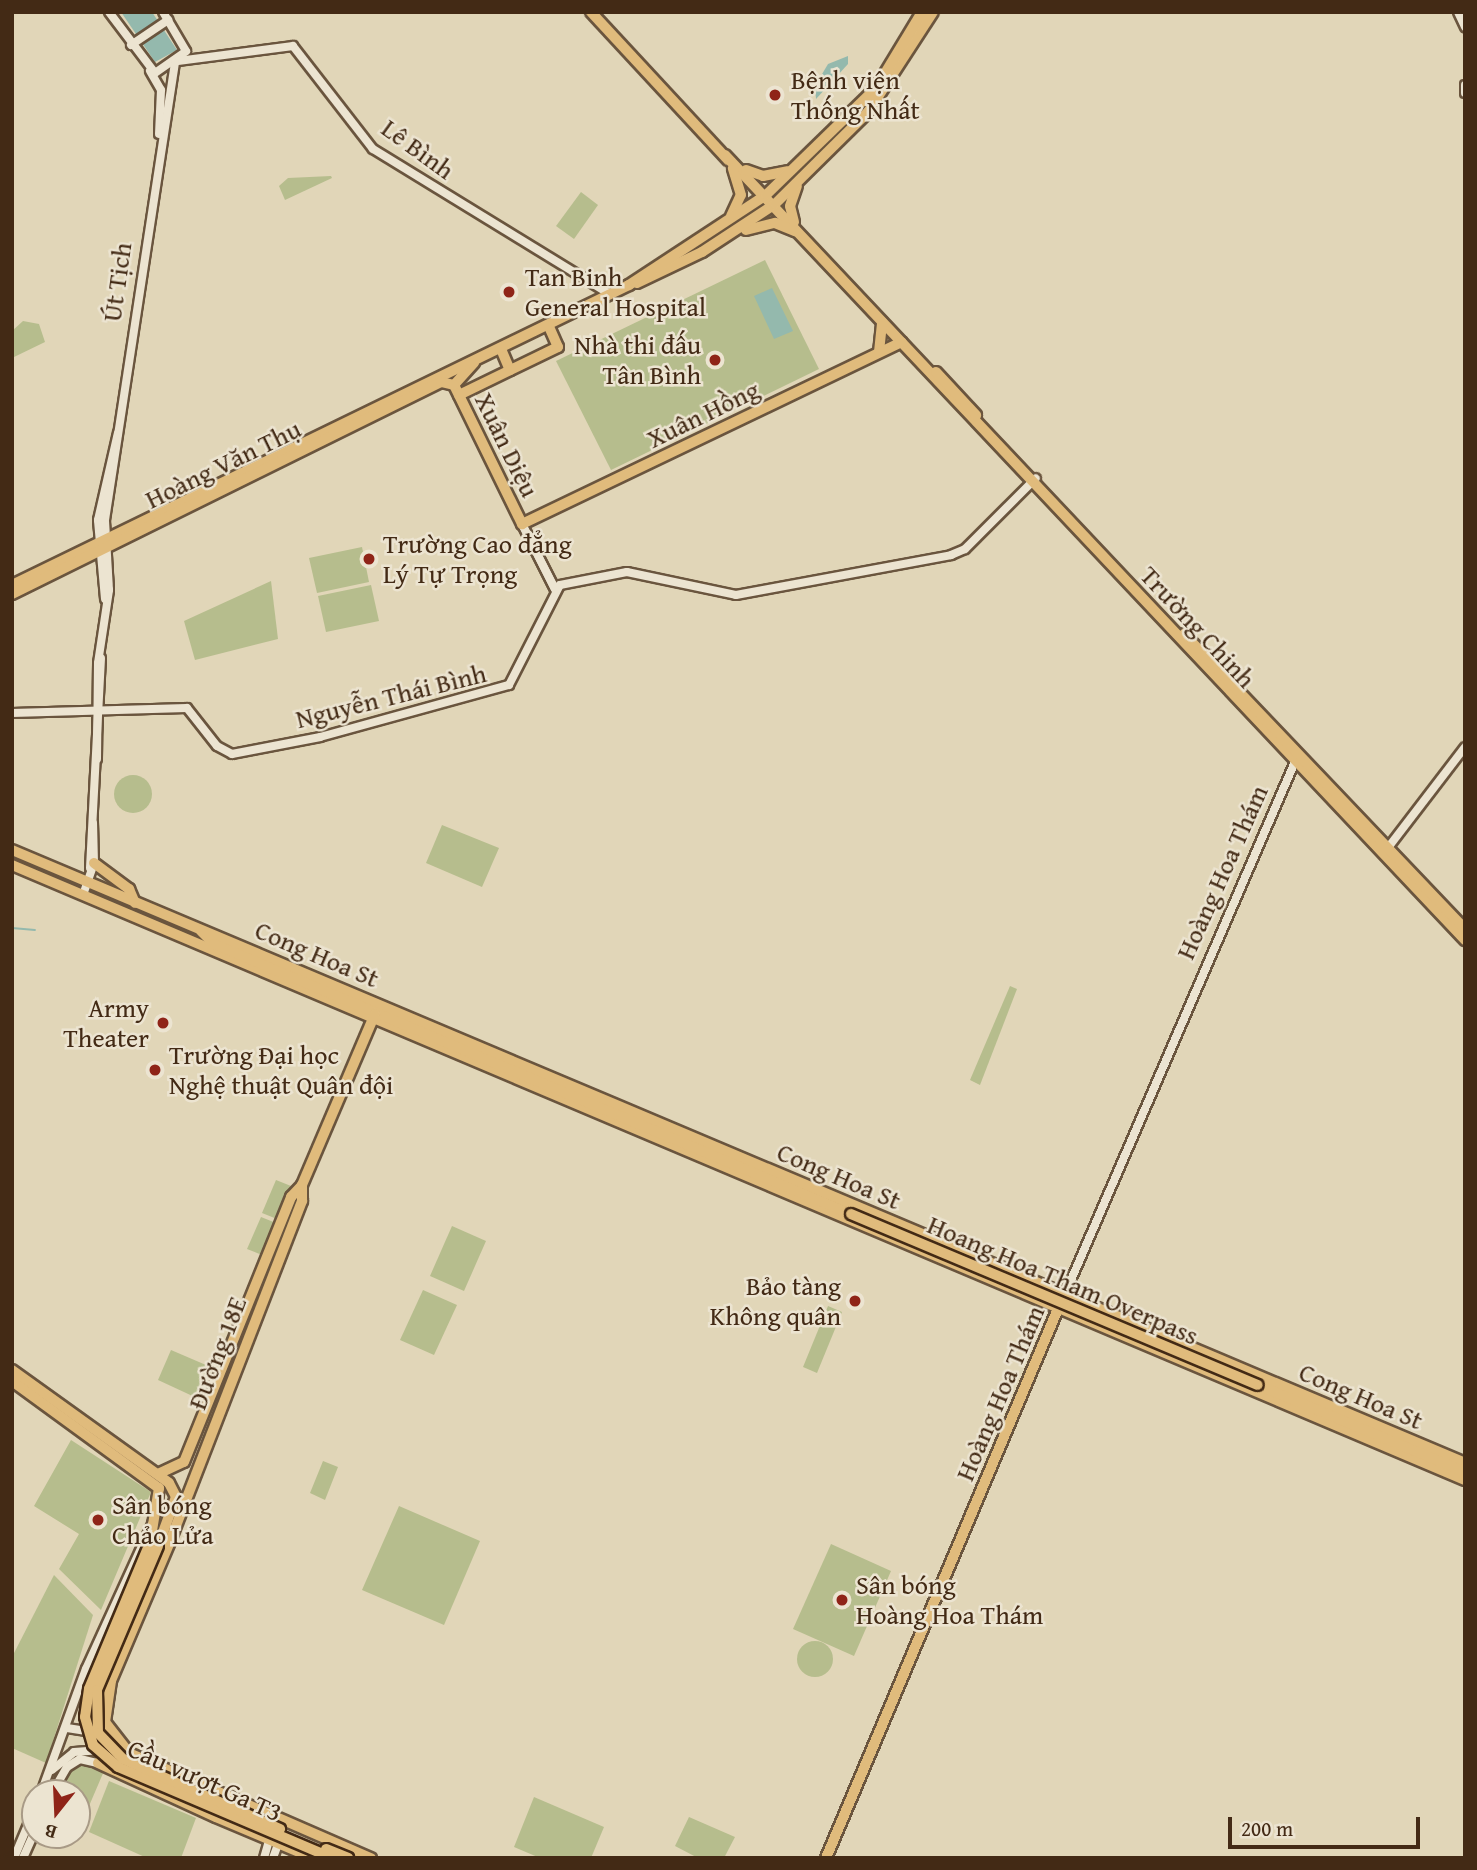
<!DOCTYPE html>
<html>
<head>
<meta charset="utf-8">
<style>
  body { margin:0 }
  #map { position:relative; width:1477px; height:1870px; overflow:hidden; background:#e1d6b8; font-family:"Gentium Book Plus",serif }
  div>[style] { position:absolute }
  .green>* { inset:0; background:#b6bd8d }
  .round { border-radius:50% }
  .water>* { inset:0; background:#94b9ad }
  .stream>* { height:2px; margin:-1px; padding:0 1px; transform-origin:1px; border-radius:1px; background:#94b9ad }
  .roads { filter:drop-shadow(2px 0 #6a553e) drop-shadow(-2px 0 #6a553e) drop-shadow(0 2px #6a553e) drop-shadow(0 -2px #6a553e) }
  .minor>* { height:8px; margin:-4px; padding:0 4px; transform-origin:4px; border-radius:4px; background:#ece4d1 }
  .major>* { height:10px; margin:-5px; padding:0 5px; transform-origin:5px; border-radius:5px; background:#e0bb7c }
  .bridges { filter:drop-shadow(2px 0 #432a15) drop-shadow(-2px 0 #432a15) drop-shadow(0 2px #432a15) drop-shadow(0 -2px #432a15) }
  .major-bridge>* { height:10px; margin:-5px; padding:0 5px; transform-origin:5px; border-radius:5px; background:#e0bb7c }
  .dots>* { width:19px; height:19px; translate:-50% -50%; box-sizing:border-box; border:4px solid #ece4d1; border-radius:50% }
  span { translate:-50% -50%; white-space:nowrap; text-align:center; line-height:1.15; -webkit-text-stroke:5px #ece4d1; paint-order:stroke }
  .poi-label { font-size:26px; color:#432a15 }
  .left { translate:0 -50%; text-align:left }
  .right { translate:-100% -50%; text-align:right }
  .street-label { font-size:26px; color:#432a15 }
  .frame { position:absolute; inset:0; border:14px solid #432a15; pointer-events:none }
  .north { position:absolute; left:21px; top:1779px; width:70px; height:70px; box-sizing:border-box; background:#ece4d1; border:2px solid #a89a86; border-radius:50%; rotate:198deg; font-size:19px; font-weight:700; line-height:28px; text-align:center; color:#432a15 }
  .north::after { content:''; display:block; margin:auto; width:24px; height:32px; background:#8f2418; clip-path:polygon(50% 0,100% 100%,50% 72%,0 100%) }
  .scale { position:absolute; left:1228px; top:1817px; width:192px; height:32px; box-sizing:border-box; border:4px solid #432a15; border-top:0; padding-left:9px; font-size:21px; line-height:24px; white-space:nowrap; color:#432a15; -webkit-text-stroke:5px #ece4d1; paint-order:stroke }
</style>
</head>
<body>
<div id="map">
  <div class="green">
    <div style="clip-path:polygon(288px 178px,331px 176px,332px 178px,285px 200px,279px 186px)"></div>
    <div style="clip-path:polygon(581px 192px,598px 205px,574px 239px,556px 226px)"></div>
    <div style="clip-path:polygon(765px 260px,819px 369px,611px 470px,556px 361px)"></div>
    <div style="clip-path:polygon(23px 321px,39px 324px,45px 342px,12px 358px,12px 331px)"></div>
    <div style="clip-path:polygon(362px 547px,369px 582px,317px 593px,309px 558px)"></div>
    <div style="clip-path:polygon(271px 581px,278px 639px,195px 660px,184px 621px)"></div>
    <div style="clip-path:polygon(371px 585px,379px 621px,326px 632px,318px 596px)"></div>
    <div class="round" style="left:114px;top:775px;width:38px;height:38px"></div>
    <div style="clip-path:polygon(442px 825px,499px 848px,482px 887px,426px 863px)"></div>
    <div style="clip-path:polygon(1010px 986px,1017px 989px,980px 1085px,970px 1080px)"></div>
    <div style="clip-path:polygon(276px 1180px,291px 1186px,277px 1219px,262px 1213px)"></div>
    <div style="clip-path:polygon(261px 1217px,276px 1223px,262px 1255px,247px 1249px)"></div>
    <div style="clip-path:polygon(452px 1226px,486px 1241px,464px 1291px,430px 1276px)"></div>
    <div style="clip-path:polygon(423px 1290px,457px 1305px,434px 1355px,400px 1340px)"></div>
    <div style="clip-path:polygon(828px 1306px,842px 1312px,817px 1373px,803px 1367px)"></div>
    <div style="clip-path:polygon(171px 1350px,213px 1368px,199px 1399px,158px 1380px)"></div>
    <div style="clip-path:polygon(71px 1440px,151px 1492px,101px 1610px,59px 1569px,79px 1534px,34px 1506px)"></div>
    <div style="clip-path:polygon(323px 1461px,338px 1467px,325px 1500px,310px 1493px)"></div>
    <div style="clip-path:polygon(399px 1506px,480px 1541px,444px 1625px,362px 1590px)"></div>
    <div style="clip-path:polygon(831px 1544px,891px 1571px,854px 1656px,793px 1629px)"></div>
    <div style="clip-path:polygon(54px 1575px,93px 1615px,46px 1763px,12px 1748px,12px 1657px)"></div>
    <div class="round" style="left:797px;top:1641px;width:36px;height:36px"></div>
    <div style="clip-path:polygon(73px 1758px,104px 1771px,77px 1834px,77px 1793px,57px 1793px)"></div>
    <div style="clip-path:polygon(109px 1781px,196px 1818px,181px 1858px,147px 1858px,89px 1832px)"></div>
    <div style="clip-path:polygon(534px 1797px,604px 1827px,591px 1858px,540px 1858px,514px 1847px)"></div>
    <div style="clip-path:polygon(689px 1817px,735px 1837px,724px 1858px,698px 1858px,675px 1846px)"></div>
  </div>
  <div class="water">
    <div style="clip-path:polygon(121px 12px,152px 12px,177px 50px,155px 62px)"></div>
    <div style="clip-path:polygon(848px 56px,848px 64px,816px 99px,815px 86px,828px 64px)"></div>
    <div style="clip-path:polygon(772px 288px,793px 331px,774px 339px,754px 296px)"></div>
  </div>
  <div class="stream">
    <div style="left:12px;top:928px;width:23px;rotate:5deg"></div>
  </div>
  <div class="roads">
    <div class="minor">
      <div style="left:109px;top:12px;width:76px;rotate:53deg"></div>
      <div style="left:155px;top:73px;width:38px;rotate:-35deg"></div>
      <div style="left:186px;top:51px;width:45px;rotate:-120.5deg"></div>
      <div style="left:1458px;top:12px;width:17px;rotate:65deg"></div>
      <div style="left:131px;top:45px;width:45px;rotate:-34deg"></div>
      <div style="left:178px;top:61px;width:116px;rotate:-7.4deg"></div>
      <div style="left:293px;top:46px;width:130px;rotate:52.2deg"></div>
      <div style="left:373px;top:149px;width:278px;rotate:31.5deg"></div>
      <div style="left:150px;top:71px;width:22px;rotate:60deg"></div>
      <div style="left:161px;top:90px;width:44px;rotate:92.6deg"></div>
      <div style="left:1465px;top:85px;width:8px;rotate:90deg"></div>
      <div style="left:522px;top:524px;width:73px;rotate:63.1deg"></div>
      <div style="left:522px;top:524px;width:73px;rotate:63.1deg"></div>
      <div style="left:105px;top:599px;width:79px;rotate:-95.1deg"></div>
      <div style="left:98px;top:520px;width:89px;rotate:-77.1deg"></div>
      <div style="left:12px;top:713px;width:175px;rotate:-1.6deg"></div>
      <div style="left:187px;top:708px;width:48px;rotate:51.7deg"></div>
      <div style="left:217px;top:746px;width:17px;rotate:28deg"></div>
      <div style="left:232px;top:754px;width:90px;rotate:-10.9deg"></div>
      <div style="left:320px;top:737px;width:196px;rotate:-15.4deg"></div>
      <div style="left:509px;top:685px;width:112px;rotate:-63deg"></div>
      <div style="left:560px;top:585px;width:68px;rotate:-11deg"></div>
      <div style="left:627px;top:572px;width:111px;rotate:11.9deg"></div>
      <div style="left:736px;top:595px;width:219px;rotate:-10.5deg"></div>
      <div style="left:951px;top:555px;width:15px;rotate:-23deg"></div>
      <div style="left:965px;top:549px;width:100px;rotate:-45deg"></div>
      <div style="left:97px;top:759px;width:96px;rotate:-89.4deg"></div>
      <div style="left:98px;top:663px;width:74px;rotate:-81.4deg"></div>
      <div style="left:109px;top:590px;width:70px;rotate:-93.3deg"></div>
      <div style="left:105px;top:520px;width:462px;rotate:-81.3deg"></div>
      <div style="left:1384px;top:853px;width:133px;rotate:-52.6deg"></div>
      <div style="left:90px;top:868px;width:210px;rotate:-87deg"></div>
      <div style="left:83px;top:895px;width:34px;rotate:-71deg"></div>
      <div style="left:94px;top:863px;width:40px;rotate:-91.4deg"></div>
      <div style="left:1065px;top:1294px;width:585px;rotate:-66.63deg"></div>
      <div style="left:67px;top:1728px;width:26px;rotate:9deg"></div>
      <div style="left:52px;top:1770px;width:28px;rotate:-39deg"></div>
      <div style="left:74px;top:1752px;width:42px;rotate:-4.1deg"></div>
      <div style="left:41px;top:1793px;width:132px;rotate:-70.1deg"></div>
      <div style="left:86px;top:1669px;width:162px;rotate:-65.5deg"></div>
      <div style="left:52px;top:1793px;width:30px;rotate:-60deg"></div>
      <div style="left:67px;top:1767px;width:15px;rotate:-32deg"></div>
      <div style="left:80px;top:1759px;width:18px;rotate:13deg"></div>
      <div style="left:14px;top:1858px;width:54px;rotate:-67.2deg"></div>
      <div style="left:23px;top:1858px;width:30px;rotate:-66deg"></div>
      <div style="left:264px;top:1858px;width:19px;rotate:-74deg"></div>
      <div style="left:273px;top:1858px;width:15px;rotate:-70deg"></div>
    </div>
    <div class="major">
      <div style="left:591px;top:12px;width:202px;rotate:47.2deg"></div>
      <div style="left:725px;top:155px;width:1079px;rotate:46.69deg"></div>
      <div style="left:746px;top:170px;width:18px;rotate:19deg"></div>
      <div style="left:763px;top:176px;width:25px;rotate:-11deg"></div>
      <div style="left:731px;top:216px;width:23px;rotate:-65deg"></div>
      <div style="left:741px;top:195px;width:28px;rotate:-107deg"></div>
      <div style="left:794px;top:222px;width:16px;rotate:-104deg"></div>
      <div style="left:790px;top:206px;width:21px;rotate:-71deg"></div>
      <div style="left:746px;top:230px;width:30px;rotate:-14deg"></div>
      <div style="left:775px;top:223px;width:22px;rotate:22deg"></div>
      <div style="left:637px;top:283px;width:72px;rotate:-25.5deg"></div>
      <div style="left:702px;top:252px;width:87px;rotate:-33.3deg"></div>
      <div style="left:775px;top:204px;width:131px;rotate:-44.7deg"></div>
      <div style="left:868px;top:112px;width:119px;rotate:-57deg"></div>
      <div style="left:501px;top:349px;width:23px;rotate:67deg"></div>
      <div style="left:879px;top:352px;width:30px;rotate:-84deg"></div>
      <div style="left:936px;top:372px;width:59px;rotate:47.1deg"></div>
      <div style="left:454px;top:385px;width:155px;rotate:63.9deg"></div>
      <div style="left:522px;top:524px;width:421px;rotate:-25.6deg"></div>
      <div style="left:454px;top:385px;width:30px;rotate:-48deg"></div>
      <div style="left:459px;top:395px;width:110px;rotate:-25.9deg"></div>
      <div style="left:558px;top:347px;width:24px;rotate:-114deg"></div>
      <div style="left:12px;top:585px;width:686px;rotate:-25.93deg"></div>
      <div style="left:629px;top:285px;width:164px;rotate:-33.3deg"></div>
      <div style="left:766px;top:195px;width:153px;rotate:-44.2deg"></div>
      <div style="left:876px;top:88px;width:89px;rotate:-58.8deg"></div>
      <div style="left:12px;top:594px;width:479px;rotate:-26.3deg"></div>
      <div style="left:441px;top:382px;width:13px;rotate:13deg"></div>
      <div style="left:1184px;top:634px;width:407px;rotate:46.4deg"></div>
      <div style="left:12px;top:850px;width:1577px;rotate:22.87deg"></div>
      <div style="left:94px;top:863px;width:44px;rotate:36.6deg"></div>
      <div style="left:129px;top:889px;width:15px;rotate:67deg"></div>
      <div style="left:12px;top:865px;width:1578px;rotate:22.94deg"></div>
      <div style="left:201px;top:931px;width:18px;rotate:45deg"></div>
      <div style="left:214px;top:944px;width:692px;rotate:22.97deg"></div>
      <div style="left:302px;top:1185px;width:16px;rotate:90deg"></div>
      <div style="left:302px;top:1201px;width:360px;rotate:111.2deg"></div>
      <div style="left:172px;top:1537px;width:156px;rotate:113deg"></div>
      <div style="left:111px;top:1681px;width:41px;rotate:98.3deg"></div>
      <div style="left:105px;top:1722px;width:39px;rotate:52deg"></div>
      <div style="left:129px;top:1753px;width:264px;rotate:23.5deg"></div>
      <div style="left:12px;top:1370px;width:193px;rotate:35.7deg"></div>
      <div style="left:169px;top:1483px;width:16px;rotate:63deg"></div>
      <div style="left:176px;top:1497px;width:52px;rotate:110.2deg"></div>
      <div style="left:12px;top:1381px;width:182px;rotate:36.1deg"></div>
      <div style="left:159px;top:1488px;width:56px;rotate:99.3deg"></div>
      <div style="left:1258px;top:1385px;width:225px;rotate:22.8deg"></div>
      <div style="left:160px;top:1473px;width:26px;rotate:-25deg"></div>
      <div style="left:184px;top:1462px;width:286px;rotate:-68deg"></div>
      <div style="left:291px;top:1197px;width:16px;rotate:-47deg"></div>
      <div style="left:302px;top:1185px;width:186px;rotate:-66.9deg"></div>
      <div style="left:98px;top:1763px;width:130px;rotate:24.6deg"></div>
      <div style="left:216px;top:1817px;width:13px;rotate:-67deg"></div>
      <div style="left:218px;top:1818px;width:103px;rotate:22.8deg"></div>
      <div style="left:826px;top:1858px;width:601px;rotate:-67.1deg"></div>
    </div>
  </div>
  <div class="bridges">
    <div class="major-bridge">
      <div style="left:851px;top:1214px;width:441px;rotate:22.8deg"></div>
      <div style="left:150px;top:1543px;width:158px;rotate:112.7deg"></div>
      <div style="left:89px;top:1689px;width:28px;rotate:98deg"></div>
      <div style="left:85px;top:1717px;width:29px;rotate:74deg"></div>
      <div style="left:93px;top:1745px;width:33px;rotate:41deg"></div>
      <div style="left:118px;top:1767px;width:233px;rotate:23deg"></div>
      <div style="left:158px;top:1546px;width:156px;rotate:113deg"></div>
      <div style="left:97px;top:1690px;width:43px;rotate:88.7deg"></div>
      <div style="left:98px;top:1733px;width:36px;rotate:46deg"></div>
      <div style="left:123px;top:1759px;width:172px;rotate:24deg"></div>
      <div style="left:326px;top:1849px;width:24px;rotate:22deg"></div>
    </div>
  </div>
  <div class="dots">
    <div style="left:775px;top:95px;background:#8f2418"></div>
    <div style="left:509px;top:292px;background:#8f2418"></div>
    <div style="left:715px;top:360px;background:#8f2418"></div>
    <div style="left:369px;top:559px;background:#8f2418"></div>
    <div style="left:163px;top:1023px;background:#8f2418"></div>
    <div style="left:155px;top:1070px;background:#8f2418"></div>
    <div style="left:855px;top:1301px;background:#8f2418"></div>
    <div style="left:98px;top:1520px;background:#8f2418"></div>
    <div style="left:842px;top:1600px;background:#8f2418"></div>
  </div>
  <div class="poi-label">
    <span class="left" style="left:791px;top:95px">Bệnh viện<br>Thống Nhất</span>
    <span class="left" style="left:525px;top:292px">Tan Binh<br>General Hospital</span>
    <span class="right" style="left:701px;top:360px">Nhà thi đấu<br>Tân Bình</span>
    <span class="left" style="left:383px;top:559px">Trường Cao đẳng<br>Lý Tự Trọng</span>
    <span class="right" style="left:149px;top:1023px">Army<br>Theater</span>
    <span class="left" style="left:169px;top:1070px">Trường Đại học<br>Nghệ thuật Quân đội</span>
    <span class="right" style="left:841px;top:1301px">Bảo tàng<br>Không quân</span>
    <span class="left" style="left:112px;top:1520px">Sân bóng<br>Chảo Lửa</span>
    <span class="left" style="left:856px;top:1600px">Sân bóng<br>Hoàng Hoa Thám</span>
  </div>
  <div class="street-label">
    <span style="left:418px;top:149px;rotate:36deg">Lê Bình</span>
    <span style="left:117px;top:282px;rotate:-82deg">Út Tịch</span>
    <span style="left:703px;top:414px;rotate:-26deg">Xuân Hồng</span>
    <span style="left:507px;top:445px;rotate:64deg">Xuân Diệu</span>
    <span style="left:223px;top:464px;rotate:-26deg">Hoàng Văn Thụ</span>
    <span style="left:1198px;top:627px;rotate:47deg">Trường Chinh</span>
    <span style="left:391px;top:696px;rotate:-14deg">Nguyễn Thái Bình</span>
    <span style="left:1222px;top:872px;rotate:-66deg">Hoàng Hoa Thám</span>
    <span style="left:317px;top:954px;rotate:23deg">Cong Hoa St</span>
    <span style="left:839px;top:1176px;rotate:23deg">Cong Hoa St</span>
    <span style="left:1063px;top:1280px;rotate:23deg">Hoang Hoa Tham Overpass</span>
    <span style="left:217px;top:1353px;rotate:-69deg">Đường 18E</span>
    <span style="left:1000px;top:1393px;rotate:-67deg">Hoàng Hoa Thám</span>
    <span style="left:1361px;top:1396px;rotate:23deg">Cong Hoa St</span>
    <span style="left:205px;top:1780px;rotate:24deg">Cầu vượt Ga T3</span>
  </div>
  <div class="frame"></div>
  <div class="north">B</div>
  <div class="scale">200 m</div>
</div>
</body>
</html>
